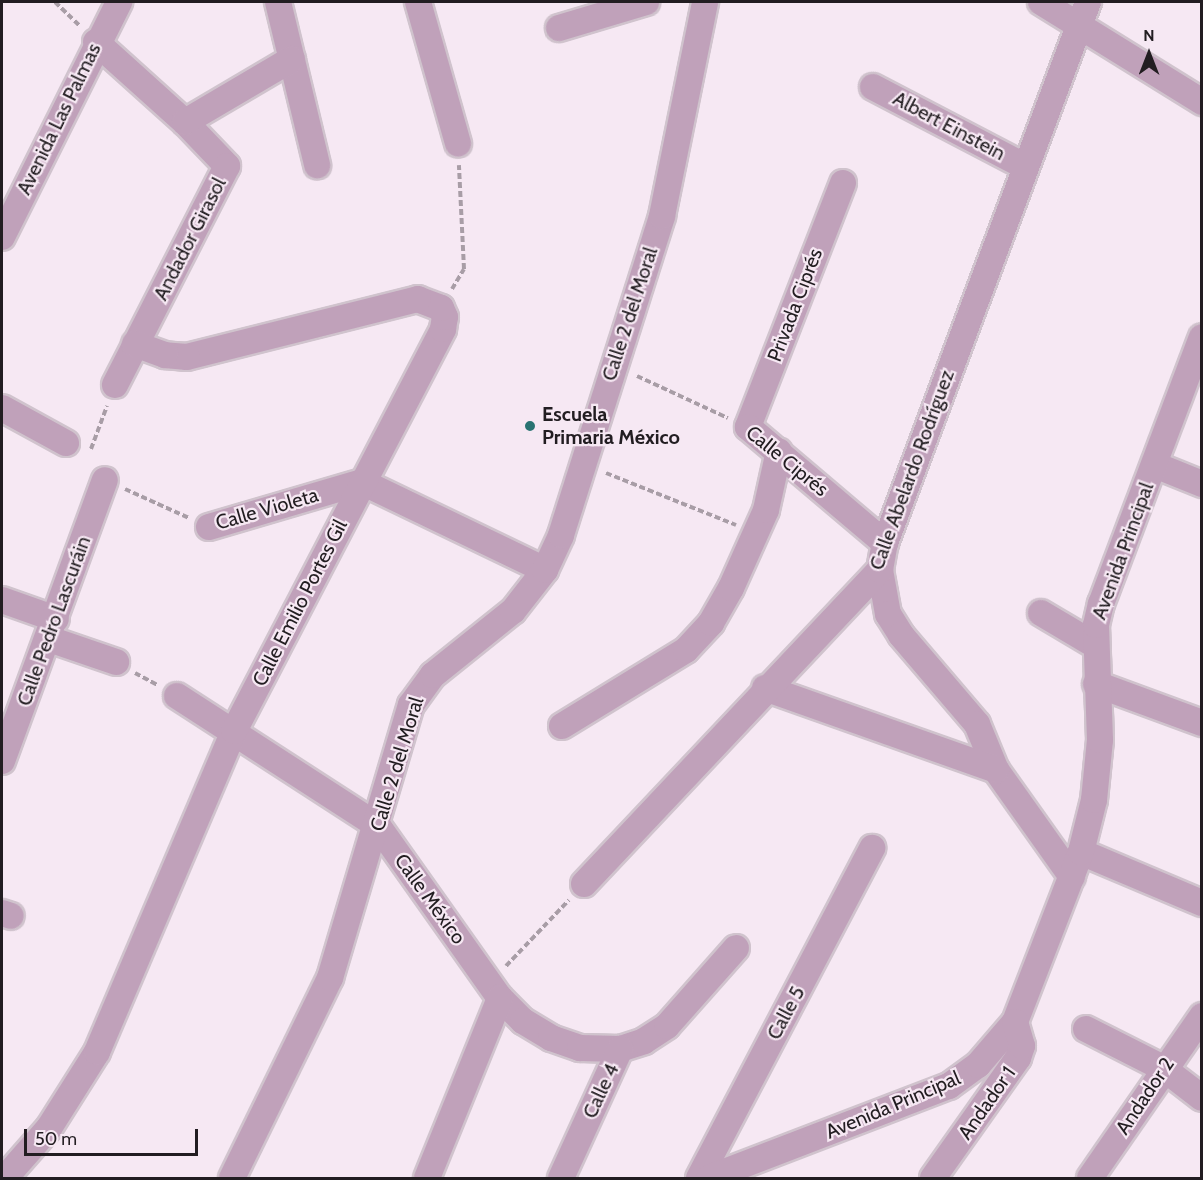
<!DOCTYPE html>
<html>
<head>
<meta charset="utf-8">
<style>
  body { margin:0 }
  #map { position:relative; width:1203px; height:1180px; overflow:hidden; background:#f6e8f3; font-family:Cabin,sans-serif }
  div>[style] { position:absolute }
  .path>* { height:4px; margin-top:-2px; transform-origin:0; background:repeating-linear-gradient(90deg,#a89da6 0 6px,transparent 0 9px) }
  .roads { filter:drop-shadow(2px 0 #d0c3cd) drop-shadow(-2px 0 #d0c3cd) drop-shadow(0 2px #d0c3cd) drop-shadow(0 -2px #d0c3cd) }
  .street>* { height:26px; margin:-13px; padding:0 13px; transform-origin:13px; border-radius:13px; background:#c0a1ba }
  .dots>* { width:16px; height:16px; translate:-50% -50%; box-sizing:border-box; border:3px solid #f6e8f3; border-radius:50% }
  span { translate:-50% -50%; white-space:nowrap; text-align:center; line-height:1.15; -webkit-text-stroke:4.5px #f6e8f3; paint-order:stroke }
  .street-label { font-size:20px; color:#221d21 }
  .poi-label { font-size:20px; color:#221d21; font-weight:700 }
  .left { translate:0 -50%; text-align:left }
  .frame { position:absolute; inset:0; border:3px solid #221d21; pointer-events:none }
  .north { position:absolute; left:1119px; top:24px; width:60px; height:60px; -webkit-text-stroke:4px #f6e8f3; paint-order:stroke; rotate:0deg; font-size:16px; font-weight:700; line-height:24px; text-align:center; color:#221d21 }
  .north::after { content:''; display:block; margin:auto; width:21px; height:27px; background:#221d21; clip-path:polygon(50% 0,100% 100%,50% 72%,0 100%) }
  .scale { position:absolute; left:24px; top:1129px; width:174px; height:27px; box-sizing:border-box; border:3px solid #221d21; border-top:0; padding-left:8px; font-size:18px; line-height:21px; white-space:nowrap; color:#221d21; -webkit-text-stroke:4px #f6e8f3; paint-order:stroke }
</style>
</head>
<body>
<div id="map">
  <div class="path">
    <div style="left:55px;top:2px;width:35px;rotate:44deg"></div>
    <div style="left:452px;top:289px;width:23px;rotate:-59deg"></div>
    <div style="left:464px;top:269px;width:104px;rotate:-92.8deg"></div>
    <div style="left:637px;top:376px;width:100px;rotate:24.8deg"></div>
    <div style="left:91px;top:449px;width:46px;rotate:-69.6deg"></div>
    <div style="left:606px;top:473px;width:140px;rotate:21.8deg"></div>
    <div style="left:125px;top:489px;width:70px;rotate:24.4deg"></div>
    <div style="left:135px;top:673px;width:26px;rotate:28deg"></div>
    <div style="left:506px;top:966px;width:91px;rotate:-46.3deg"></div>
  </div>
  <div class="roads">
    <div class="street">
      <div style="left:278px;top:2px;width:168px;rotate:76.5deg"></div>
      <div style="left:418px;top:2px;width:147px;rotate:74.2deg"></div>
      <div style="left:1041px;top:2px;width:190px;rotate:31.8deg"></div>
      <div style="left:559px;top:28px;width:91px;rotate:-16.6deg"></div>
      <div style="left:96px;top:42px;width:120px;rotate:42deg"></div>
      <div style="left:185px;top:122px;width:61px;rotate:46.3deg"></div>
      <div style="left:227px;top:166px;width:246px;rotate:117.1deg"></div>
      <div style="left:873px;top:87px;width:170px;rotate:27.6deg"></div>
      <div style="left:185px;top:122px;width:124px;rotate:-30.5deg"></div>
      <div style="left:843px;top:183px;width:262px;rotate:111.3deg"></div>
      <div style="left:748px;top:427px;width:180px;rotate:40.3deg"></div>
      <div style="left:2px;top:237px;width:263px;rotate:-63.5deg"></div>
      <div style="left:2px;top:408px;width:73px;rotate:28.7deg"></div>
      <div style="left:1155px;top:465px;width:51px;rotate:22deg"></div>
      <div style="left:209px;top:527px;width:159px;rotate:-16.4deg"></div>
      <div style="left:362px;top:482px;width:203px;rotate:25.7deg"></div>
      <div style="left:880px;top:570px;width:45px;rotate:79.7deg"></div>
      <div style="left:888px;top:614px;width:25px;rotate:58deg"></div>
      <div style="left:901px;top:635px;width:117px;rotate:49.5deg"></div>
      <div style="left:977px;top:724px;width:50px;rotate:67.6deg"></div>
      <div style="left:996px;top:770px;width:131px;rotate:54.6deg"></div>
      <div style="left:2px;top:600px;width:57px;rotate:19.4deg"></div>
      <div style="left:1041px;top:613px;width:63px;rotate:30.7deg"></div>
      <div style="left:49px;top:639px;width:71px;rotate:18.9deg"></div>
      <div style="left:1096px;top:684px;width:113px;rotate:20.2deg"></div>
      <div style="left:765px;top:688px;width:245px;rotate:19.5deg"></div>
      <div style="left:177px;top:696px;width:239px;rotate:32.9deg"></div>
      <div style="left:378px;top:826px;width:211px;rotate:54.7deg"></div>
      <div style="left:500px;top:998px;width:33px;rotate:45deg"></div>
      <div style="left:523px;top:1021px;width:33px;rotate:31deg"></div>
      <div style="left:551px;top:1038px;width:31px;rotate:19deg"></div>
      <div style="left:580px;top:1048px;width:40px;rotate:1.4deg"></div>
      <div style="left:620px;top:1049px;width:25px;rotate:-18deg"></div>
      <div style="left:644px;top:1041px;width:27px;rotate:-33deg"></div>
      <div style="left:667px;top:1026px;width:104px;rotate:-48.5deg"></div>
      <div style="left:562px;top:726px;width:145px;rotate:-31.5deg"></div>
      <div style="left:686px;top:650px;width:37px;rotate:-47deg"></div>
      <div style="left:711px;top:623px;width:40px;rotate:-60.3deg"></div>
      <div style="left:731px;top:588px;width:85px;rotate:-65.8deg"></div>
      <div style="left:766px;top:510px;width:60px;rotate:-77.6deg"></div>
      <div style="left:2px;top:761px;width:299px;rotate:-69.9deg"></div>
      <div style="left:1081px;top:852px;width:131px;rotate:22.9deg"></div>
      <div style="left:584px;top:884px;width:432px;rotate:-46.7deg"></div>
      <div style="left:880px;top:570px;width:27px;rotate:-80deg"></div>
      <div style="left:885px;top:543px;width:578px;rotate:-69.43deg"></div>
      <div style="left:2px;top:913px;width:9px;rotate:18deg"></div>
      <div style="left:1086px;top:1029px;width:86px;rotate:26.9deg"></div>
      <div style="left:1163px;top:1068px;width:49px;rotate:37.6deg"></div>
      <div style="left:5px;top:1178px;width:67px;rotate:-48.7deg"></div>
      <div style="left:49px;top:1128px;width:90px;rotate:-57.7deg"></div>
      <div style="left:97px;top:1052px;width:349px;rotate:-66.9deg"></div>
      <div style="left:234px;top:731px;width:453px;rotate:-62.5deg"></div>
      <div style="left:443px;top:329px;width:12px;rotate:-81deg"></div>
      <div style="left:445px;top:317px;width:10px;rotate:-114deg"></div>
      <div style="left:441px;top:308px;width:25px;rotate:-159deg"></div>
      <div style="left:418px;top:299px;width:238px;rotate:165.9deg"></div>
      <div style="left:187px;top:357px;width:22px;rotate:-175deg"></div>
      <div style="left:165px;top:355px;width:32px;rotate:-160deg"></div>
      <div style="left:232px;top:1178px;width:223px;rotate:-63.9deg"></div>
      <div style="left:330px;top:978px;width:285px;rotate:-73.5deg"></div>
      <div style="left:411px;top:705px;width:37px;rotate:-54deg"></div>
      <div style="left:433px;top:675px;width:102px;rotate:-38.7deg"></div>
      <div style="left:513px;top:611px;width:52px;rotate:-52deg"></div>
      <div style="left:545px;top:570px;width:38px;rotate:-65deg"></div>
      <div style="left:561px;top:535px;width:335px;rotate:-72.4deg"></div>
      <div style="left:662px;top:216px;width:218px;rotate:-78.6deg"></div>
      <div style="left:427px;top:1178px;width:194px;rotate:-67.9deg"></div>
      <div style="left:561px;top:1178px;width:142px;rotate:-65.4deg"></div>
      <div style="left:699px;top:1178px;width:373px;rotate:-62.3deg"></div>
      <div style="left:709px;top:1178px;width:257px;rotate:-21deg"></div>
      <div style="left:949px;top:1086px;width:36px;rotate:-36deg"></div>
      <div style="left:978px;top:1065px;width:57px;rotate:-49.3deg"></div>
      <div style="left:1015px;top:1022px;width:182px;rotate:-68.8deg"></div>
      <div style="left:1081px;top:852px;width:54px;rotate:-76deg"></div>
      <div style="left:1094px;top:800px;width:60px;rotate:-84.3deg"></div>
      <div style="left:1100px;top:740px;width:115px;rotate:-92deg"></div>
      <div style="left:1096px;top:625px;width:22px;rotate:-77deg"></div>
      <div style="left:1101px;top:604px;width:285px;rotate:-69.3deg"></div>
      <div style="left:933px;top:1178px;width:147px;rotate:-54.7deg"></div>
      <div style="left:1018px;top:1058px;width:13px;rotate:-72deg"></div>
      <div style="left:1022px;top:1046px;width:25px;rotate:-106deg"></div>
      <div style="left:1090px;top:1178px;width:197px;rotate:-55.3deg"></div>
    </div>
  </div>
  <div class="dots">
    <div style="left:530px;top:426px;background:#297372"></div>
  </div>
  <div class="street-label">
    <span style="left:59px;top:119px;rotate:-64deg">Avenida Las Palmas</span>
    <span style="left:949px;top:126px;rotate:28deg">Albert Einstein</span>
    <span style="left:190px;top:239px;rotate:-63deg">Andador Girasol</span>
    <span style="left:795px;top:305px;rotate:-69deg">Privada Ciprés</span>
    <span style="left:630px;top:314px;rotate:-72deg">Calle 2 del Moral</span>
    <span style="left:787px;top:461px;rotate:39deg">Calle Ciprés</span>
    <span style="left:912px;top:470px;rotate:-70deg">Calle Abelardo Rodríguez</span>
    <span style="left:267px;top:509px;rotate:-16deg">Calle Violeta</span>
    <span style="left:1123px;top:551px;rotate:-70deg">Avenida Principal</span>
    <span style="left:300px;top:603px;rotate:-63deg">Calle Emilio Portes Gil</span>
    <span style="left:54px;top:621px;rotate:-70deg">Calle Pedro Lascuráin</span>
    <span style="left:397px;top:764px;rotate:-73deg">Calle 2 del Moral</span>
    <span style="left:430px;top:899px;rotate:54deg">Calle México</span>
    <span style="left:786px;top:1013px;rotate:-62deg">Calle 5</span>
    <span style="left:601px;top:1091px;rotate:-65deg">Calle 4</span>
    <span style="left:1145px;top:1096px;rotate:-56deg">Andador 2</span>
    <span style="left:987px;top:1103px;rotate:-55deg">Andador 1</span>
    <span style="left:893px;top:1105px;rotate:-23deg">Avenida Principal</span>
  </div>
  <div class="poi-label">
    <span class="left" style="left:542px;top:426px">Escuela<br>Primaria México</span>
  </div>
  <div class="frame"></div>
  <div class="north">N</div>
  <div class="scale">50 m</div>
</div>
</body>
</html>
